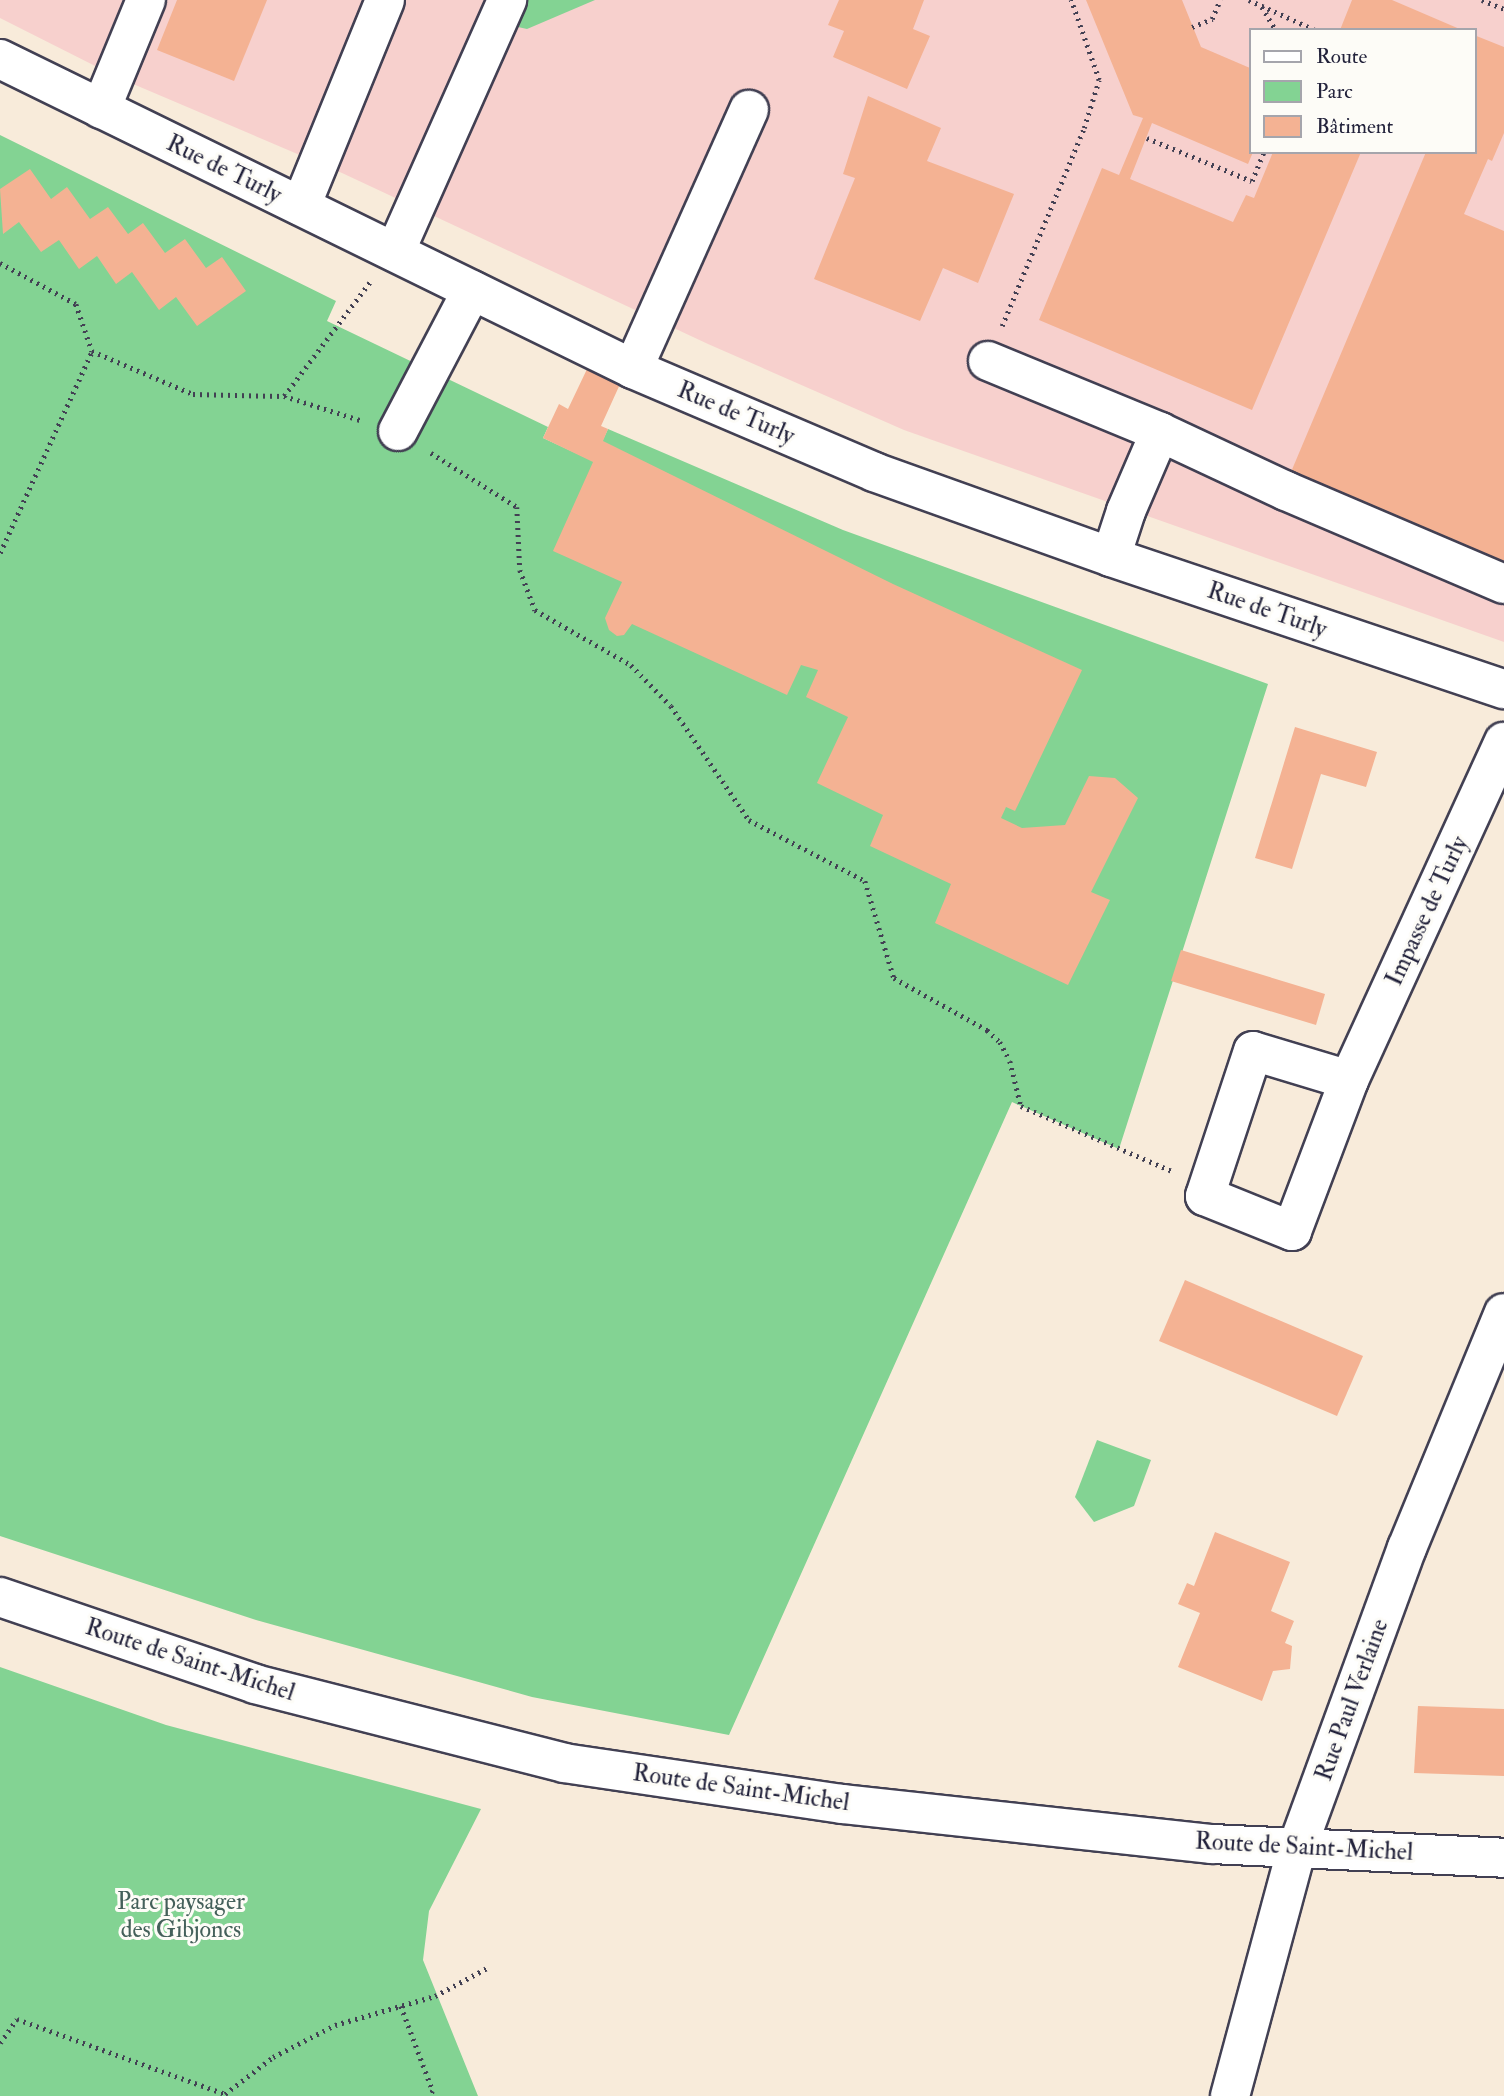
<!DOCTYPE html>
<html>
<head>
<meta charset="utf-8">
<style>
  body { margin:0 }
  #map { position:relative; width:1504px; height:2096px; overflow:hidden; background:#f8ebda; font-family:"IM FELL Double Pica",serif }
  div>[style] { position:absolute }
  .built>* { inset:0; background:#f7d0cd }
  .green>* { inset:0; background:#83d393 }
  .building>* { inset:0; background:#f4b293 }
  .path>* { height:4.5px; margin-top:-2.25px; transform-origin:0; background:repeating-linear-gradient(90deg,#424053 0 2px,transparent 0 7px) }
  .roads { filter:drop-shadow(2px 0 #424053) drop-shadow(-2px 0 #424053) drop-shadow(0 2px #424053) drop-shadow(0 -2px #424053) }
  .minor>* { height:38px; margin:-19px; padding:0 19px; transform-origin:19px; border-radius:19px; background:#fff }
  span { translate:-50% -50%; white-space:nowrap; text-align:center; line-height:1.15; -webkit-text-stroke:6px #fdfcf7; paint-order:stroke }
  .street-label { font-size:24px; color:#22223b }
  .park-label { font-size:24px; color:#44605a }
  .legend { position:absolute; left:1249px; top:28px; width:228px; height:126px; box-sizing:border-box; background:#fdfcf7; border:2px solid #a5a5ac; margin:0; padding:9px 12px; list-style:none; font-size:21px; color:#22223b }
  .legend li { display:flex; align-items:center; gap:14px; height:35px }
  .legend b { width:35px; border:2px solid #a5a5ac }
</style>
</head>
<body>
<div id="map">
  <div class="built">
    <div style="clip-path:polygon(evenodd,0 0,1504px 0,1504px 642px,904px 430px,708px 344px,342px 173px,119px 78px,0 18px,0 0,1250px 30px,1474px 30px,1474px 152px,1250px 152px,1250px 30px)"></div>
  </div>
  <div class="green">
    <div style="clip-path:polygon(519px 0,595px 0,527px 29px,518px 27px,514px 22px)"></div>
    <div style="clip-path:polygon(0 135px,336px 301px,327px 321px,548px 427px,543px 438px,593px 461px,608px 429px,843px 530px,1268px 684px,1119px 1149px,1012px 1102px,729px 1735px,532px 1697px,256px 1620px,0 1536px)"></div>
    <div style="clip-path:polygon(1097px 1440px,1151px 1460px,1134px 1506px,1094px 1522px,1075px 1497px)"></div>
    <div style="clip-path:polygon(0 1667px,166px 1725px,481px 1809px,429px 1911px,423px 1960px,478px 2096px,0 2096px)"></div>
  </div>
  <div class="building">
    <div style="clip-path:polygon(177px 0,267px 0,234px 81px,157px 50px)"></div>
    <div style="clip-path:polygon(839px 0,924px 0,913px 29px,930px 36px,907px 89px,833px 57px,844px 31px,828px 25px)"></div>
    <div style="clip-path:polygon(1086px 0,1182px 0,1201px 47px,1250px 68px,1250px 152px,1253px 152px,1248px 164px,1152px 123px,1130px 179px,1233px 222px,1246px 195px,1254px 198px,1273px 152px,1361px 152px,1252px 410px,1039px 320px,1102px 168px,1119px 175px,1143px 118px,1133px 115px)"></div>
    <div style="clip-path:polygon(1352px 0,1392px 0,1462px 30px,1340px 30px)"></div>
    <div style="clip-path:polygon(1474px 35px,1504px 47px,1504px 133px,1492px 161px,1488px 159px,1464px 214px,1504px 231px,1504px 562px,1291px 472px,1426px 152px,1474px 152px)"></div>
    <div style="clip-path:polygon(868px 96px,941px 128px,927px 161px,1014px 194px,978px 283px,943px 268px,920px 321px,814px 279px,855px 178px,843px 174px)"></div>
    <div style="clip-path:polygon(30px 169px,51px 199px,67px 187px,90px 219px,108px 207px,128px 234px,143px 223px,165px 253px,185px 239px,206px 268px,222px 257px,246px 291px,197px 326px,176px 297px,159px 310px,132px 272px,116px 284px,97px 256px,79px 269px,59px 240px,41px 252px,19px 222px,3px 234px,0 189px)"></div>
    <div style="clip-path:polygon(588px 367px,621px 382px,601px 426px,608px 429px,603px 441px,893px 584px,1082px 670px,1015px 811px,1006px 807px,1001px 818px,1022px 828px,1065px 825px,1089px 776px,1115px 778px,1138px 798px,1091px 892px,1110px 900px,1068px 985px,935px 923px,951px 884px,870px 846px,883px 815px,817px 783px,848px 717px,806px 697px,818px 670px,801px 665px,787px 695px,632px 624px,624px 635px,617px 636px,609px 630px,605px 618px,622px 582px,553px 551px,593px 462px,543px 438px,559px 404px,568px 409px)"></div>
    <div style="clip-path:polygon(1295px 727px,1377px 752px,1366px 787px,1321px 774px,1292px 869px,1255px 858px)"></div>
    <div style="clip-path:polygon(1181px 950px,1325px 994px,1316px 1025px,1171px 981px)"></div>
    <div style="clip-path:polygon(1185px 1280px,1363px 1356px,1337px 1416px,1159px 1341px)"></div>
    <div style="clip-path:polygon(1215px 1532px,1290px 1562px,1271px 1611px,1294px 1621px,1285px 1643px,1292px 1646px,1290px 1669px,1273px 1671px,1262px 1701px,1178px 1667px,1200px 1613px,1178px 1604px,1187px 1583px,1194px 1586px)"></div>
    <div style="clip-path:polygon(1418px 1706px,1504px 1709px,1504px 1776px,1414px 1773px)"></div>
  </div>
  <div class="path">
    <div style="left:1249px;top:0;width:72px;rotate:24.4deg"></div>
    <div style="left:1482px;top:0;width:24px;rotate:22deg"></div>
    <div style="left:1262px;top:7px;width:27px;rotate:59deg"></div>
    <div style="left:1192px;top:27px;width:22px;rotate:-22deg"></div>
    <div style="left:1212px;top:19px;width:21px;rotate:-67deg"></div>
    <div style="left:1147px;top:138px;width:113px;rotate:22.3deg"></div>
    <div style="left:1252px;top:181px;width:31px;rotate:-68deg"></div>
    <div style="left:0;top:263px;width:86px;rotate:28.3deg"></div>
    <div style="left:76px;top:304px;width:50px;rotate:71.2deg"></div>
    <div style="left:1002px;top:326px;width:214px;rotate:-67.5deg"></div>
    <div style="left:1084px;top:128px;width:50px;rotate:-72.6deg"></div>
    <div style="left:1099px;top:80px;width:85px;rotate:-109.3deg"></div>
    <div style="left:284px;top:396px;width:143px;rotate:-53deg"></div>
    <div style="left:431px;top:453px;width:102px;rotate:32.1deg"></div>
    <div style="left:517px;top:507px;width:63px;rotate:87.3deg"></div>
    <div style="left:520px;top:570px;width:43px;rotate:69.4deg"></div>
    <div style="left:535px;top:610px;width:111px;rotate:29.8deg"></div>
    <div style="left:631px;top:665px;width:57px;rotate:45.7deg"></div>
    <div style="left:671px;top:706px;width:138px;rotate:55.6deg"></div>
    <div style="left:749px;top:820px;width:131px;rotate:27.7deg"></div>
    <div style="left:865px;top:881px;width:101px;rotate:73.4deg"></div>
    <div style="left:894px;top:978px;width:107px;rotate:29.2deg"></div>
    <div style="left:987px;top:1030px;width:18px;rotate:43deg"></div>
    <div style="left:1000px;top:1042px;width:21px;rotate:62deg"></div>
    <div style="left:1010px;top:1061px;width:46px;rotate:76.3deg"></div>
    <div style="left:1021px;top:1106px;width:167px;rotate:23.3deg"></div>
    <div style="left:0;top:553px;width:222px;rotate:-65.5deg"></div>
    <div style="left:92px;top:351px;width:110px;rotate:23.1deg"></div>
    <div style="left:193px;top:394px;width:91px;rotate:1.3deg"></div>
    <div style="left:284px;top:396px;width:80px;rotate:17.5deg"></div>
    <div style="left:401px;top:2006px;width:91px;rotate:69.4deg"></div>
    <div style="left:433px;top:2091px;width:6px;rotate:129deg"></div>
    <div style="left:0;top:2043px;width:29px;rotate:-55deg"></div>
    <div style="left:17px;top:2019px;width:221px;rotate:19.8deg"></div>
    <div style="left:225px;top:2094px;width:61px;rotate:-37.6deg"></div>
    <div style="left:273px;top:2057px;width:70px;rotate:-27.3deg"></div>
    <div style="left:335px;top:2025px;width:104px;rotate:-16.2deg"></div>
    <div style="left:435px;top:1996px;width:59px;rotate:-28.3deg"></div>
  </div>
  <div class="roads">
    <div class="minor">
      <div style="left:0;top:59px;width:705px;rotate:26.09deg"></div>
      <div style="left:633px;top:369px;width:262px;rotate:23.1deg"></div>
      <div style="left:874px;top:472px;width:252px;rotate:19.7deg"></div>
      <div style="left:1111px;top:557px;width:415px;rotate:18.6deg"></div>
      <div style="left:101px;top:109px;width:118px;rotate:-67.6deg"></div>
      <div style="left:301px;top:206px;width:222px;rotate:-67.8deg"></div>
      <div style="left:395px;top:252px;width:276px;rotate:-66deg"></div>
      <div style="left:988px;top:361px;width:186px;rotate:22.4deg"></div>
      <div style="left:1160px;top:432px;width:139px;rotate:25.1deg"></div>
      <div style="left:1286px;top:491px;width:237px;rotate:23.1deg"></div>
      <div style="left:633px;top:369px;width:284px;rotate:-65.9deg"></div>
      <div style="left:398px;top:431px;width:159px;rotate:-62.3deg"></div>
      <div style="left:1111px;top:557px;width:48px;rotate:-71.9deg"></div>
      <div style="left:1126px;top:511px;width:86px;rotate:-66.7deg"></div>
      <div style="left:1349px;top:1080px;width:100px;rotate:-163.2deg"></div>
      <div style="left:1253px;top:1051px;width:153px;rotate:108.3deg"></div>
      <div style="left:1205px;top:1196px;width:94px;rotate:21.9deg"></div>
      <div style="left:1292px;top:1231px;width:161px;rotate:-69.3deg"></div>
      <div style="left:1349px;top:1080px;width:372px;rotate:-65.4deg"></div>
      <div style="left:0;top:1597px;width:269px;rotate:18.8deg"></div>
      <div style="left:255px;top:1684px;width:319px;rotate:14.3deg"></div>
      <div style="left:564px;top:1763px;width:281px;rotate:8.4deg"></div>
      <div style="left:842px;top:1804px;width:372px;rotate:6.2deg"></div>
      <div style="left:1212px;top:1844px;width:292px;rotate:2.7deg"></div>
      <div style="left:1230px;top:2096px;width:254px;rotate:-74.9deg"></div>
      <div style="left:1296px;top:1851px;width:323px;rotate:-69.9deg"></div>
      <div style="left:1407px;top:1548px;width:254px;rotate:-67.6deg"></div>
    </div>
  </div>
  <div class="street-label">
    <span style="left:224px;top:169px;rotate:26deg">Rue de Turly</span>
    <span style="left:736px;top:413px;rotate:23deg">Rue de Turly</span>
    <span style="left:1267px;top:610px;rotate:19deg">Rue de Turly</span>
    <span style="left:1427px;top:911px;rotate:-65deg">Impasse de Turly</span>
    <span style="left:190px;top:1660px;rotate:18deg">Route de Saint-Michel</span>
    <span style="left:1352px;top:1700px;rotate:-70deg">Rue Paul Verlaine</span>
    <span style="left:741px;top:1788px;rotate:8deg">Route de Saint-Michel</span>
    <span style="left:1304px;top:1847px;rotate:3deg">Route de Saint-Michel</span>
  </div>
  <div class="park-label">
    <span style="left:181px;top:1916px">Parc paysager<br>des Gibjoncs</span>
  </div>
  <ul class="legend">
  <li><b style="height:9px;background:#fff"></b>Route</li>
  <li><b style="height:19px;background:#83d393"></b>Parc</li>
  <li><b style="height:19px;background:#f4b293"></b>Bâtiment</li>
  </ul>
</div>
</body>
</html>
